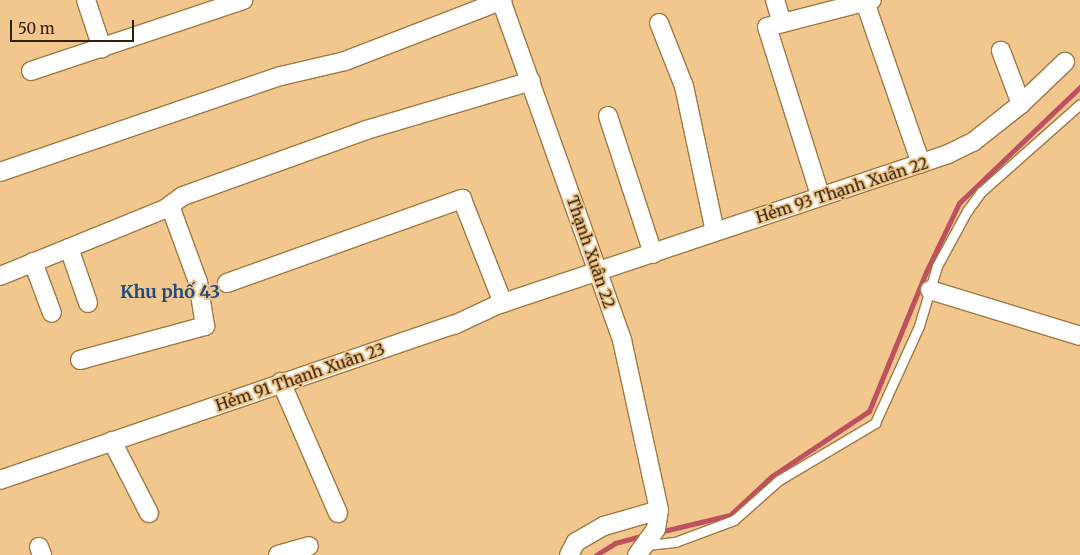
<!DOCTYPE html>
<html>
<head>
<meta charset="utf-8">
<style>
  body { margin:0 }
  #map { position:relative; width:1080px; height:555px; overflow:hidden; background:#f2c78d; font-family:Merriweather,serif }
  div>[style] { position:absolute }
  .stream>* { height:5px; margin:-2.5px; padding:0 2.5px; transform-origin:2.5px; border-radius:2.5px; background:#bf505f }
  .roads { filter:drop-shadow(1px 0 #a07941) drop-shadow(-1px 0 #a07941) drop-shadow(0 1px #a07941) drop-shadow(0 -1px #a07941) }
  .service>* { height:9px; margin:-4.5px; padding:0 4.5px; transform-origin:4.5px; border-radius:4.5px; background:#fff }
  .minor>* { height:18px; margin:-9px; padding:0 9px; transform-origin:9px; border-radius:9px; background:#fff }
  span { translate:-50% -50%; white-space:nowrap; text-align:center; line-height:1.15; -webkit-text-stroke:4px #f2c78d; paint-order:stroke }
  .street-label { font-size:16px; color:#302008 }
  .neighbourhood-label { font-size:18px; color:#204c80; font-weight:700 }
  .scale { position:absolute; left:10px; top:20px; width:124px; height:22px; box-sizing:border-box; border:2px solid #302008; border-top:0; padding-left:6px; font-size:15px; line-height:18px; white-space:nowrap; color:#302008; -webkit-text-stroke:4px #f2c78d; paint-order:stroke }
</style>
</head>
<body>
<div id="map">
  <div class="stream">
    <div style="left:659px;top:532px;width:73px;rotate:-13.5deg"></div>
    <div style="left:730px;top:515px;width:57px;rotate:-42.9deg"></div>
    <div style="left:772px;top:476px;width:117px;rotate:-33.8deg"></div>
    <div style="left:869px;top:411px;width:150px;rotate:-67.7deg"></div>
    <div style="left:926px;top:272px;width:76px;rotate:-64.4deg"></div>
    <div style="left:959px;top:203px;width:168px;rotate:-43.8deg"></div>
    <div style="left:596px;top:555px;width:22px;rotate:-32deg"></div>
    <div style="left:615px;top:543px;width:31px;rotate:-15deg"></div>
  </div>
  <div class="roads">
    <div class="service">
      <div style="left:647px;top:545px;width:28px;rotate:-6deg"></div>
      <div style="left:675px;top:542px;width:63px;rotate:-20.4deg"></div>
      <div style="left:734px;top:520px;width:60px;rotate:-41.6deg"></div>
      <div style="left:779px;top:480px;width:112px;rotate:-30.7deg"></div>
      <div style="left:875px;top:423px;width:107px;rotate:-65.6deg"></div>
      <div style="left:919px;top:326px;width:63px;rotate:-73.3deg"></div>
      <div style="left:937px;top:266px;width:63px;rotate:-61.4deg"></div>
      <div style="left:967px;top:211px;width:24px;rotate:-54deg"></div>
      <div style="left:981px;top:192px;width:132px;rotate:-41.6deg"></div>
    </div>
    <div class="minor">
      <div style="left:86px;top:0;width:51px;rotate:71.6deg"></div>
      <div style="left:501px;top:0;width:361px;rotate:70.4deg"></div>
      <div style="left:622px;top:340px;width:174px;rotate:77.7deg"></div>
      <div style="left:659px;top:510px;width:19px;rotate:99deg"></div>
      <div style="left:656px;top:529px;width:32px;rotate:126deg"></div>
      <div style="left:775px;top:0;width:24px;rotate:73deg"></div>
      <div style="left:865px;top:2px;width:171px;rotate:70.9deg"></div>
      <div style="left:659px;top:23px;width:68px;rotate:68.4deg"></div>
      <div style="left:684px;top:86px;width:149px;rotate:78deg"></div>
      <div style="left:31px;top:71px;width:224px;rotate:-18.5deg"></div>
      <div style="left:1021px;top:104px;width:61px;rotate:-43.7deg"></div>
      <div style="left:608px;top:116px;width:145px;rotate:71.9deg"></div>
      <div style="left:0;top:172px;width:297px;rotate:-18.9deg"></div>
      <div style="left:281px;top:76px;width:66px;rotate:-13.2deg"></div>
      <div style="left:345px;top:61px;width:169px;rotate:-21.1deg"></div>
      <div style="left:820px;top:195px;width:176px;rotate:-107.5deg"></div>
      <div style="left:767px;top:27px;width:108px;rotate:-14.4deg"></div>
      <div style="left:69px;top:248px;width:58px;rotate:70.9deg"></div>
      <div style="left:33px;top:262px;width:54px;rotate:69.6deg"></div>
      <div style="left:0;top:276px;width:178px;rotate:-22.1deg"></div>
      <div style="left:165px;top:209px;width:22px;rotate:-36deg"></div>
      <div style="left:183px;top:196px;width:195px;rotate:-19.8deg"></div>
      <div style="left:366px;top:130px;width:172px;rotate:-16.5deg"></div>
      <div style="left:227px;top:283px;width:250px;rotate:-19.7deg"></div>
      <div style="left:462px;top:199px;width:112px;rotate:68.5deg"></div>
      <div style="left:930px;top:290px;width:157px;rotate:17deg"></div>
      <div style="left:80px;top:360px;width:130px;rotate:-15.2deg"></div>
      <div style="left:205px;top:326px;width:45px;rotate:-99deg"></div>
      <div style="left:198px;top:282px;width:81px;rotate:-110.2deg"></div>
      <div style="left:281px;top:382px;width:143px;rotate:66.5deg"></div>
      <div style="left:112px;top:441px;width:81px;rotate:62.8deg"></div>
      <div style="left:0;top:480px;width:480px;rotate:-18.9deg"></div>
      <div style="left:454px;top:325px;width:47px;rotate:-24.9deg"></div>
      <div style="left:497px;top:305px;width:476px;rotate:-18.5deg"></div>
      <div style="left:948px;top:154px;width:28px;rotate:-26deg"></div>
      <div style="left:973px;top:142px;width:61px;rotate:-38.4deg"></div>
      <div style="left:1021px;top:104px;width:57px;rotate:-110.7deg"></div>
      <div style="left:39px;top:547px;width:9px;rotate:69deg"></div>
      <div style="left:278px;top:555px;width:32px;rotate:-16deg"></div>
      <div style="left:569px;top:555px;width:15px;rotate:-62deg"></div>
      <div style="left:576px;top:542px;width:32px;rotate:-30deg"></div>
      <div style="left:604px;top:526px;width:57px;rotate:-16.2deg"></div>
    </div>
  </div>
  <div class="street-label">
    <span style="left:842px;top:190px;rotate:-18deg">Hẻm 93 Thạnh Xuân 22</span>
    <span style="left:591px;top:252px;rotate:71deg">Thạnh Xuân 22</span>
    <span style="left:300px;top:377px;rotate:-19deg">Hẻm 91 Thạnh Xuân 23</span>
  </div>
  <div class="neighbourhood-label">
    <span style="left:170px;top:292px">Khu phố 43</span>
  </div>
  <div class="scale">50 m</div>
</div>
</body>
</html>
